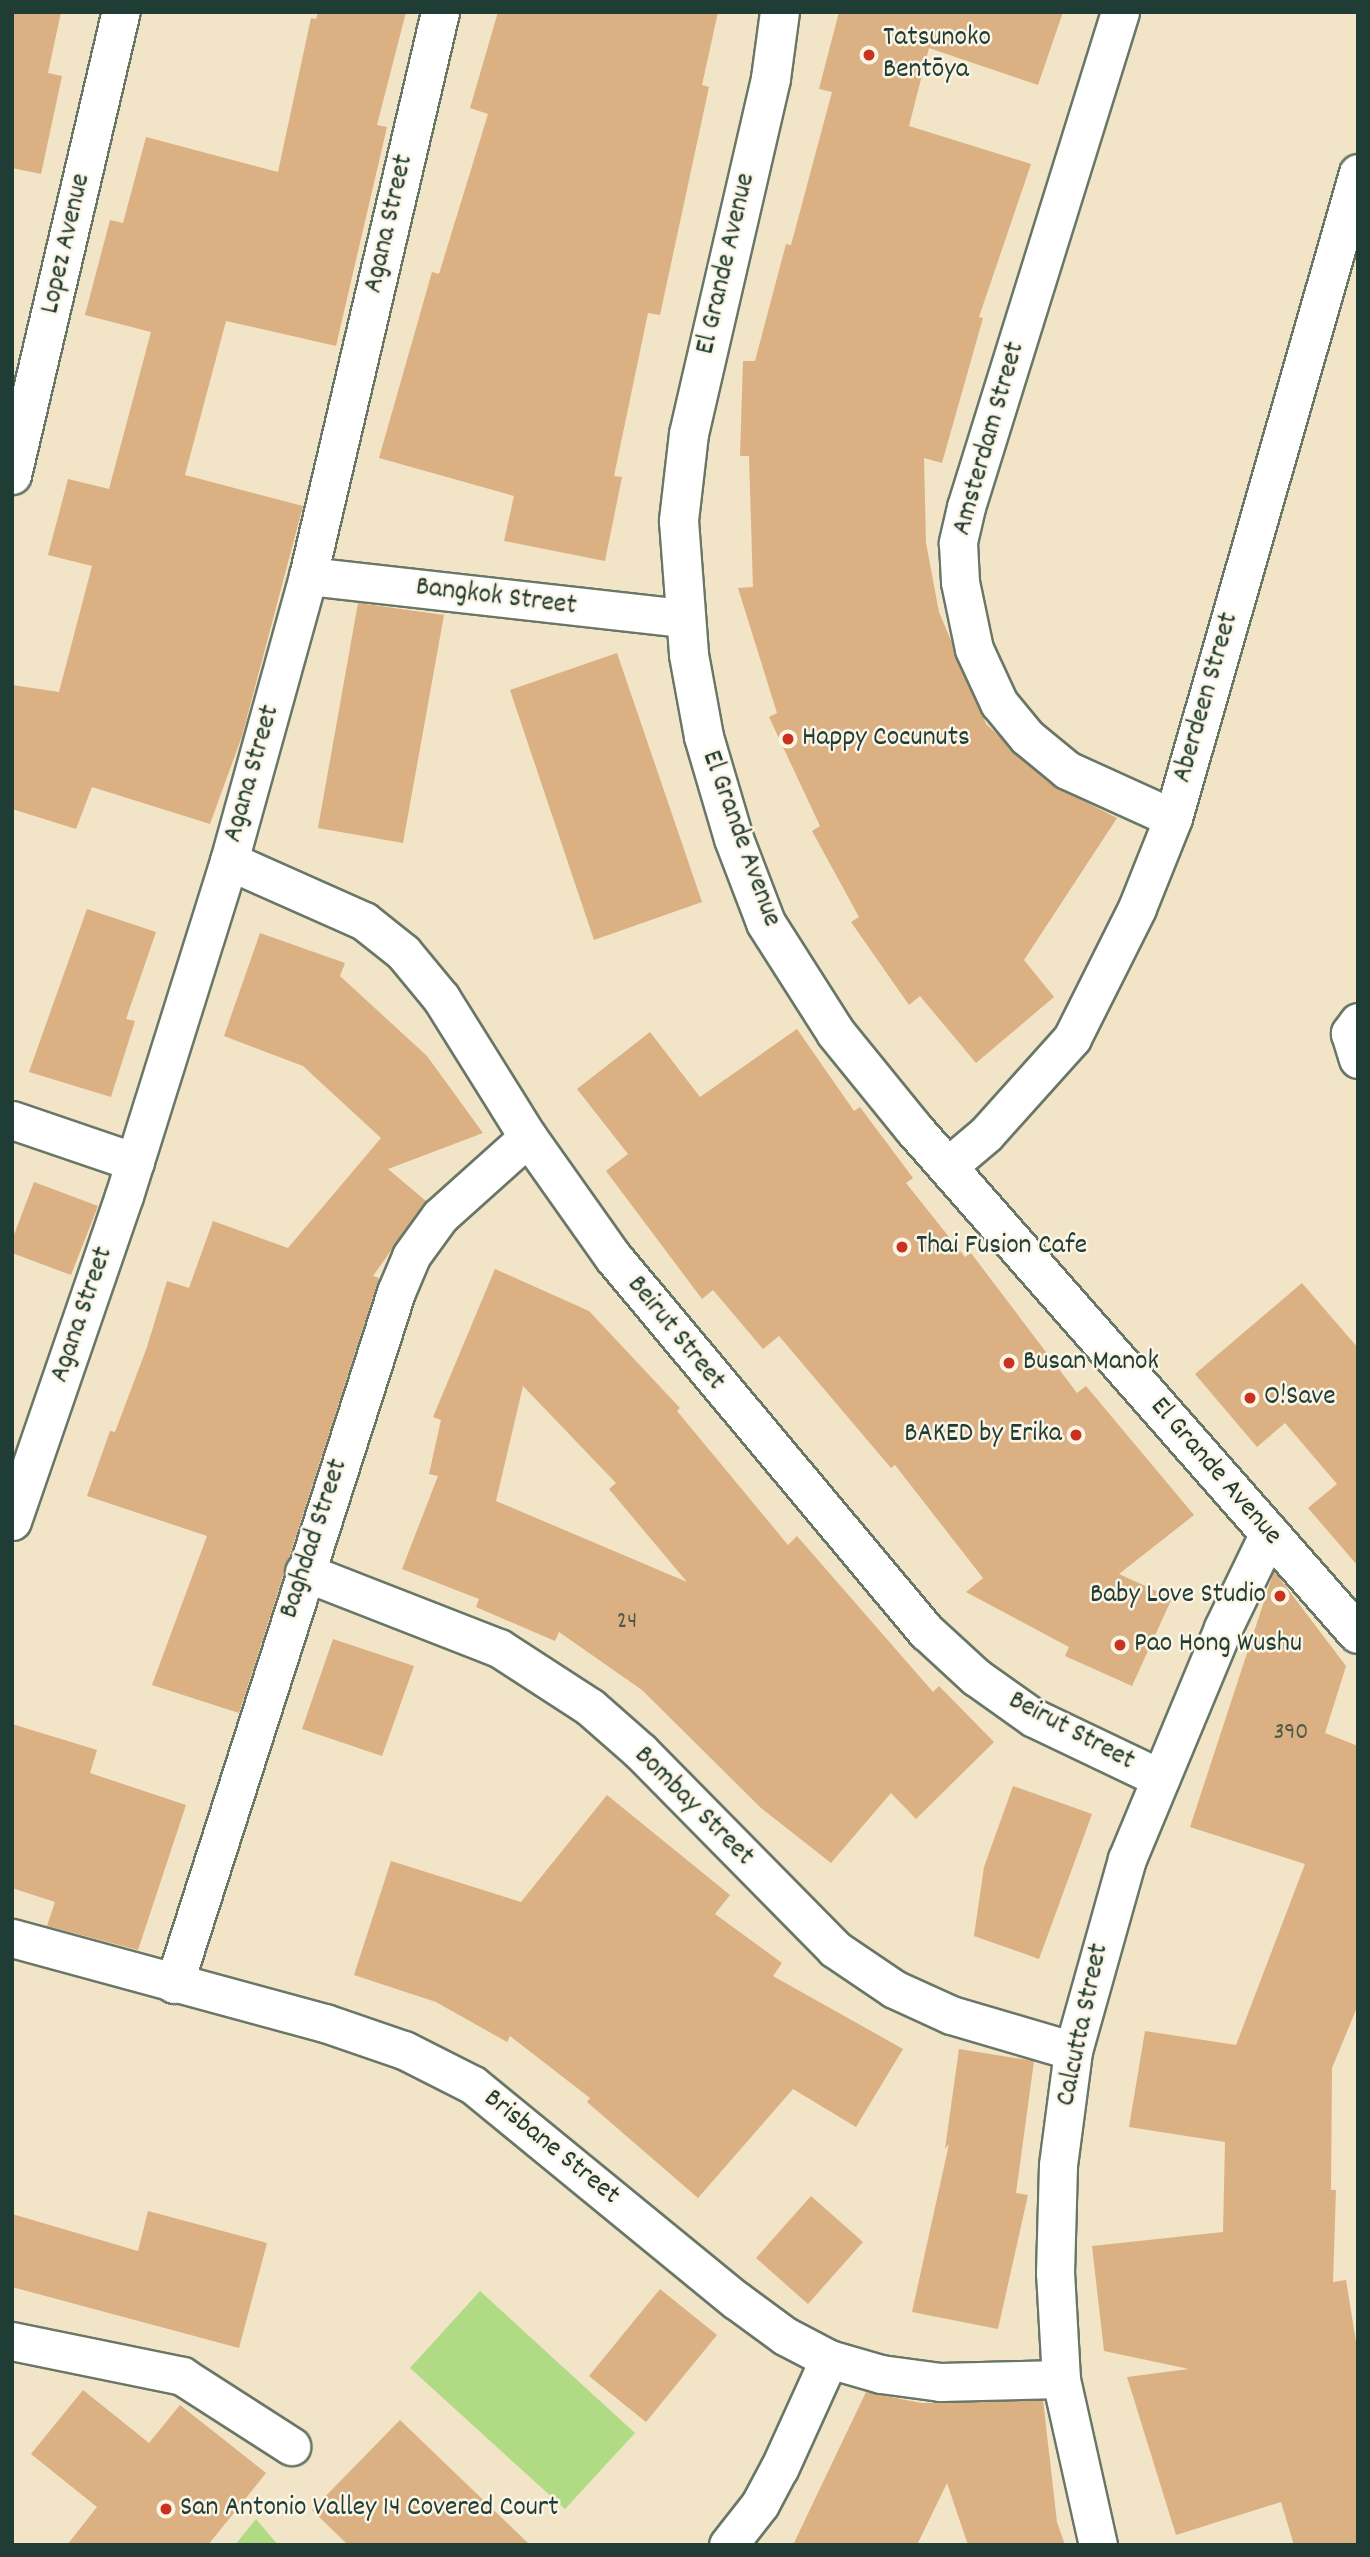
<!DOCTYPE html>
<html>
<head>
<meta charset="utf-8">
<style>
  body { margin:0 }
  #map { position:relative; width:1370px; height:2557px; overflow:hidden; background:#f2e4c6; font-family:Dekko,sans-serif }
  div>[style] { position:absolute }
  .green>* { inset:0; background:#b1da85 }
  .building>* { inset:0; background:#dbb083 }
  .roads { filter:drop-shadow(2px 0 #697767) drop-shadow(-2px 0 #697767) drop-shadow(0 2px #697767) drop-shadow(0 -2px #697767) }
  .street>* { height:37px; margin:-18.5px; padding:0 18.5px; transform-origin:18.5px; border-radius:18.5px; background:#fff }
  .secondary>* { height:38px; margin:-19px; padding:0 19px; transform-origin:19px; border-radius:19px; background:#fff }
  .dots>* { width:19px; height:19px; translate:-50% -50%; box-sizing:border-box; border:4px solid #fcf5e5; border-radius:50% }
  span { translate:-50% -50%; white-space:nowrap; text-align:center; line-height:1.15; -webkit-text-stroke:5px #fcf5e5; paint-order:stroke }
  .number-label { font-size:24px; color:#4e5a48 }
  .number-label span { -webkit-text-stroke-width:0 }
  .poi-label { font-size:28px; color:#1f3d34 }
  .left { translate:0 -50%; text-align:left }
  .right { translate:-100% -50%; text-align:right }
  .street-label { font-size:28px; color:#1f3d34 }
  .frame { position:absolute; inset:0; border:14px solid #1f3d34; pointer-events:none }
</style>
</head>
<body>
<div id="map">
  <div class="green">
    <div style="clip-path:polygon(480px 2291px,635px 2433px,565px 2509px,410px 2368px)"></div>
    <div style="clip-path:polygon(256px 2519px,278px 2545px,235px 2545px)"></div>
  </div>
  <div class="building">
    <div style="clip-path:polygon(12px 12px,61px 12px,48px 73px,62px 76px,41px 174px,12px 168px)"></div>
    <div style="clip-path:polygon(318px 12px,406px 12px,377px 125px,387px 127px,336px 346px,226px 321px,185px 475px,303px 506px,242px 736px,210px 824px,92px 787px,76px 829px,12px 809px,12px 685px,59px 692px,92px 566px,48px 555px,68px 479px,109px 489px,151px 332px,85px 315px,110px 220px,123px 223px,146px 137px,278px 172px,311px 18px,316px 19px)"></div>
    <div style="clip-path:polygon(498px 12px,718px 12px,702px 85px,709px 87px,660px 315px,648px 313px,614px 476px,622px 477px,605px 561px,504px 541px,514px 496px,379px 458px,432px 272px,439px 274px,488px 114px,470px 108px)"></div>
    <div style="clip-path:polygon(839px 12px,1063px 12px,1038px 85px,929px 48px,909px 126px,1031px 164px,979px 317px,983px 318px,942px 463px,924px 458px,926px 543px,939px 612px,986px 724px,1054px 786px,1117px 818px,1024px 960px,1054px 997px,976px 1063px,920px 996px,909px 1005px,851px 922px,859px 917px,812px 831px,820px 826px,769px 717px,777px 713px,738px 588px,753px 587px,749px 456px,740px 456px,743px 361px,755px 361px,786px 244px,791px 245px,832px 92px,819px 89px)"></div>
    <div style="clip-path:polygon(358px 603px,444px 615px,403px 843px,318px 828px)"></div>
    <div style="clip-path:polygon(617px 653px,702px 902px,594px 940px,510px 690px)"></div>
    <div style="clip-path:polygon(87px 909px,156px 932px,126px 1019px,135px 1021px,111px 1097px,29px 1072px)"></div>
    <div style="clip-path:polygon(260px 933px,345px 963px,340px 976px,427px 1056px,483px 1133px,388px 1169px,426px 1201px,373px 1276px,379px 1278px,239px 1713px,152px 1685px,207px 1536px,87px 1496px,110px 1431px,115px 1432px,147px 1347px,167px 1281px,189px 1288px,213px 1221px,288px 1248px,381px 1138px,303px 1066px,224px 1036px)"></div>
    <div style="clip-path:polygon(797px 1029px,854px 1111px,860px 1107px,913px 1178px,906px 1183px,965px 1257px,971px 1253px,1077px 1393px,1086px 1386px,1194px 1515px,1119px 1574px,1172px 1598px,1132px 1686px,1065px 1656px,1069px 1647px,966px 1592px,983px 1578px,895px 1465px,891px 1468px,779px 1336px,763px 1349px,713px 1290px,702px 1299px,606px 1171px,628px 1154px,577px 1089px,650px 1032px,700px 1097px)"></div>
    <div style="clip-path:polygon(34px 1182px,98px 1206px,71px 1275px,12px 1253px,12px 1240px)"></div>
    <div style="clip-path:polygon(evenodd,495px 1269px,589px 1311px,680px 1408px,677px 1411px,788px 1545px,797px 1536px,933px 1692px,939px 1686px,994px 1742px,916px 1819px,891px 1793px,831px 1863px,761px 1808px,642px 1690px,559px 1632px,555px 1641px,476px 1607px,479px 1599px,402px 1569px,438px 1476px,429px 1474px,441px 1420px,433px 1417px,495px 1269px,523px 1386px,616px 1483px,609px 1489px,687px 1582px,496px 1501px,523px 1386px)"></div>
    <div style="clip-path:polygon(1302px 1283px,1358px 1348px,1358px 1566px,1308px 1508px,1337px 1484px,1285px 1423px,1257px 1447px,1195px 1374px)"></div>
    <div style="clip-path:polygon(1274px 1571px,1346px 1666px,1325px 1733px,1358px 1746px,1358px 2005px,1332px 2068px,1331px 2190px,1336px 2190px,1333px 2282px,1346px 2280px,1358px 2354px,1358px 2545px,1294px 2545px,1281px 2502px,1176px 2535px,1127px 2377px,1189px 2369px,1104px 2351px,1092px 2246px,1223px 2232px,1225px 2142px,1129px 2127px,1145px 2031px,1236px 2045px,1305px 1864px,1190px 1827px)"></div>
    <div style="clip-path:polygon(333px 1639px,414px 1666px,382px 1756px,302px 1729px)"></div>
    <div style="clip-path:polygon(12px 1724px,97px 1750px,90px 1773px,186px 1805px,138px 1950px,47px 1926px,55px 1902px,12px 1888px)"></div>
    <div style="clip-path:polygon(1013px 1786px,1092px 1814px,1039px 1959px,974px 1936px,984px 1867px)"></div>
    <div style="clip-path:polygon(607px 1795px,730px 1895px,715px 1914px,782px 1963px,773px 1976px,903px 2049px,856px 2127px,793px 2089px,698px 2198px,587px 2102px,590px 2098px,510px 2036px,507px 2042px,436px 2002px,354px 1975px,391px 1861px,521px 1902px)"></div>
    <div style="clip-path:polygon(959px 2049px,1034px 2061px,1016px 2193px,1028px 2195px,998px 2329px,912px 2312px,949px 2144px,945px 2149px)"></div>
    <div style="clip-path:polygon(811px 2196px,863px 2242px,808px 2304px,756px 2258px)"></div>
    <div style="clip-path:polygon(148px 2211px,267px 2243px,239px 2348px,12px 2287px,12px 2214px,138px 2251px)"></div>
    <div style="clip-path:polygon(660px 2289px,717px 2335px,646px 2422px,589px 2376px)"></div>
    <div style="clip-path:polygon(83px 2390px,149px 2443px,180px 2405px,266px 2473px,208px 2545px,67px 2545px,97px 2507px,31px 2454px)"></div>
    <div style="clip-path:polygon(866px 2392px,921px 2403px,1043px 2400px,1057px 2522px,1065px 2545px,968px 2545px,947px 2483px,917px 2545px,793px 2545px)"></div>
    <div style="clip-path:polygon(400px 2420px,530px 2545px,348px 2545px,312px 2510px)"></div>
  </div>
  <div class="roads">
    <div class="street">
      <div style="left:1120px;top:12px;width:518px;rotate:107.28deg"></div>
      <div style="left:966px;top:507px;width:37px;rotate:103deg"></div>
      <div style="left:958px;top:543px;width:39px;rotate:87deg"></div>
      <div style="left:960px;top:582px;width:68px;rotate:78.2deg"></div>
      <div style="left:974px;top:649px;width:60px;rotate:65.2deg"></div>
      <div style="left:999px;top:703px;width:44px;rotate:50.5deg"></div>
      <div style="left:1027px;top:737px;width:52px;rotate:39.5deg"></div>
      <div style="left:1067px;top:770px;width:116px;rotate:24.4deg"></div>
      <div style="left:12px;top:475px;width:476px;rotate:-76.8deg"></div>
      <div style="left:308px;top:576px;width:377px;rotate:6.4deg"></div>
      <div style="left:229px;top:861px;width:148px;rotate:24deg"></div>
      <div style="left:364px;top:921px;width:50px;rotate:38.5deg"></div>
      <div style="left:403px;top:952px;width:60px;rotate:50.4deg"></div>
      <div style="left:441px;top:998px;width:164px;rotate:58deg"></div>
      <div style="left:528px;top:1137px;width:147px;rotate:54.7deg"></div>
      <div style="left:613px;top:1257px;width:489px;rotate:50.1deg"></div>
      <div style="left:927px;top:1632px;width:67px;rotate:42.6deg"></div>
      <div style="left:976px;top:1677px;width:71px;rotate:35.3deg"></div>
      <div style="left:1034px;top:1718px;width:140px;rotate:25.5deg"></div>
      <div style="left:1358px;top:1022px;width:14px;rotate:126deg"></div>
      <div style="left:1350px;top:1033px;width:27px;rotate:73deg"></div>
      <div style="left:12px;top:1120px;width:130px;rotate:18.9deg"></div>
      <div style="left:947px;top:1167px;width:51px;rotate:-40.2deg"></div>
      <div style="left:986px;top:1134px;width:129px;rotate:-48.1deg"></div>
      <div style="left:1072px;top:1038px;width:145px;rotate:-63.4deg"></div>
      <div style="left:1137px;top:908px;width:97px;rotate:-68.2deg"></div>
      <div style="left:1173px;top:818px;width:671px;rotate:-74deg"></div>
      <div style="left:12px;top:1521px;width:344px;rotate:-71deg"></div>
      <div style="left:124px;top:1196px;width:351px;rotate:-72.6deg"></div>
      <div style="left:229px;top:861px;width:296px;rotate:-74.5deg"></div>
      <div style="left:308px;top:576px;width:579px;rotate:-76.83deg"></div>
      <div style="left:304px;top:1572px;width:209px;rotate:21.3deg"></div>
      <div style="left:499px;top:1648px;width:108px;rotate:33deg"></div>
      <div style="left:590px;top:1707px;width:68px;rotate:41.4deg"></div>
      <div style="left:641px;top:1752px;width:276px;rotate:45.4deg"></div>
      <div style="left:835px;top:1949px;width:71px;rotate:34.1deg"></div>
      <div style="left:894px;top:1989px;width:63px;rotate:24.5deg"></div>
      <div style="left:951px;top:2015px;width:127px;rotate:16.4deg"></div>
      <div style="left:12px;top:1938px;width:324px;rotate:15.2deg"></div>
      <div style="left:325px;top:2023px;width:83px;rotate:18.9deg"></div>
      <div style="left:404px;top:2050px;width:77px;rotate:26.9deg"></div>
      <div style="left:473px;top:2085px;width:340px;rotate:39.3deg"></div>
      <div style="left:736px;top:2300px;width:61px;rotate:36.3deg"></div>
      <div style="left:785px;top:2336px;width:50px;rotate:27.6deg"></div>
      <div style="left:829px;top:2359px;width:54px;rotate:16.1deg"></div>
      <div style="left:881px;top:2374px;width:60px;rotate:7.7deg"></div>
      <div style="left:940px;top:2382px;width:121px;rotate:-1.4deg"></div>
      <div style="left:174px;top:1984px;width:727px;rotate:-72.21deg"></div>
      <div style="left:396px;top:1292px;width:39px;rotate:-67deg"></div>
      <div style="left:411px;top:1256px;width:49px;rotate:-54.1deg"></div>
      <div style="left:440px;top:1216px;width:118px;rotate:-41.9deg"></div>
      <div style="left:12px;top:2341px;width:174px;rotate:11.6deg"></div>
      <div style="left:182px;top:2376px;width:130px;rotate:32.7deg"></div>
      <div style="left:728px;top:2545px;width:52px;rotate:-52deg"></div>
      <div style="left:760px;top:2504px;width:40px;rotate:-62deg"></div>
      <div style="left:779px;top:2469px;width:121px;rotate:-65.6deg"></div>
      <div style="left:1098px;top:2545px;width:170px;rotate:-102.6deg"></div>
      <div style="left:1061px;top:2379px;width:106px;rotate:-93.2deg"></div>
      <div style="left:1055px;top:2273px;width:108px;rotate:-88.4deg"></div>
      <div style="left:1058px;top:2165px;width:115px;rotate:-82.5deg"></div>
      <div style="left:1073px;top:2051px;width:199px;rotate:-74.3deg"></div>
      <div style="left:1127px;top:1859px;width:250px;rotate:-67.4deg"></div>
      <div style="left:1223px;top:1628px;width:106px;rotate:-64.2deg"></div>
    </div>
    <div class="secondary">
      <div style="left:780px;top:12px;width:68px;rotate:97.7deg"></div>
      <div style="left:771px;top:79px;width:364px;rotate:103deg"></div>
      <div style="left:689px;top:434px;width:88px;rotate:96.6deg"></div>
      <div style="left:679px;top:521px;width:134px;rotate:85.7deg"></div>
      <div style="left:689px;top:655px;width:83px;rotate:79.6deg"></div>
      <div style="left:704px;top:737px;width:106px;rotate:73.6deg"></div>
      <div style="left:734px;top:839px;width:90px;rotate:69.1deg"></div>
      <div style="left:766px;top:923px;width:130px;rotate:57.5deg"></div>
      <div style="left:836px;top:1033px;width:124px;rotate:50.9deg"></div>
      <div style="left:914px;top:1129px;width:672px;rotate:48.68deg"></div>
    </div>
  </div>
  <div class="dots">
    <div style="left:869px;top:55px;background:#c8321e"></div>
    <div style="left:788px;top:739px;background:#c8321e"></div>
    <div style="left:902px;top:1247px;background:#c8321e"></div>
    <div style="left:1009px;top:1363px;background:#c8321e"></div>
    <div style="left:1250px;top:1398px;background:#c8321e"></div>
    <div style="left:1076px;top:1435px;background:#c8321e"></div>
    <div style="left:1280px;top:1596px;background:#c8321e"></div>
    <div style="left:1120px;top:1645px;background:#c8321e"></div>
    <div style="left:166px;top:2509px;background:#c8321e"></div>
  </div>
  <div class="number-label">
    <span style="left:627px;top:1623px">24</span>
    <span style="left:1291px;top:1734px">390</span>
  </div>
  <div class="poi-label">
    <span class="left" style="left:883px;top:55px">Tatsunoko<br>Bentōya</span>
    <span class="left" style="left:802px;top:739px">Happy Cocunuts</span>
    <span class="left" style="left:916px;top:1247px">Thai Fusion Cafe</span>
    <span class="left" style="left:1023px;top:1363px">Busan Manok</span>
    <span class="left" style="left:1264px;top:1398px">O!Save</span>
    <span class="right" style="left:1062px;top:1435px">BAKED by Erika</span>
    <span class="right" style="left:1266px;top:1596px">Baby Love Studio</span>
    <span class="left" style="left:1134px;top:1645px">Pao Hong Wushu</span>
    <span class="left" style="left:180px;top:2509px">San Antonio Valley 14 Covered Court</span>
  </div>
  <div class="street-label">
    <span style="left:390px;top:224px;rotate:-77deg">Agana Street</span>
    <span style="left:67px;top:244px;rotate:-77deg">Lopez Avenue</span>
    <span style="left:727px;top:264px;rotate:-77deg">El Grande Avenue</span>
    <span style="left:990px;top:439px;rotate:-74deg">Amsterdam Street</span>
    <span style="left:496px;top:598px;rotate:7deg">Bangkok Street</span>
    <span style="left:1207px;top:698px;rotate:-74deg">Aberdeen Street</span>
    <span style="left:253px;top:774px;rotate:-74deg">Agana Street</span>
    <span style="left:740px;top:839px;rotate:70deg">El Grande Avenue</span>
    <span style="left:83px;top:1315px;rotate:-71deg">Agana Street</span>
    <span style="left:675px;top:1334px;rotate:51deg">Beirut Street</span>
    <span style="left:1215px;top:1472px;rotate:49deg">El Grande Avenue</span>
    <span style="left:315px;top:1539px;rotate:-72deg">Baghdad Street</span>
    <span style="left:1071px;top:1732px;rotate:28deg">Beirut Street</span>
    <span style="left:693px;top:1807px;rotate:45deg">Bombay Street</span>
    <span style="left:1084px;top:2025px;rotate:-78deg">Calcutta Street</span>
    <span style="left:551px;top:2148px;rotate:39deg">Brisbane Street</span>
  </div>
  <div class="frame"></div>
</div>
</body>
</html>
